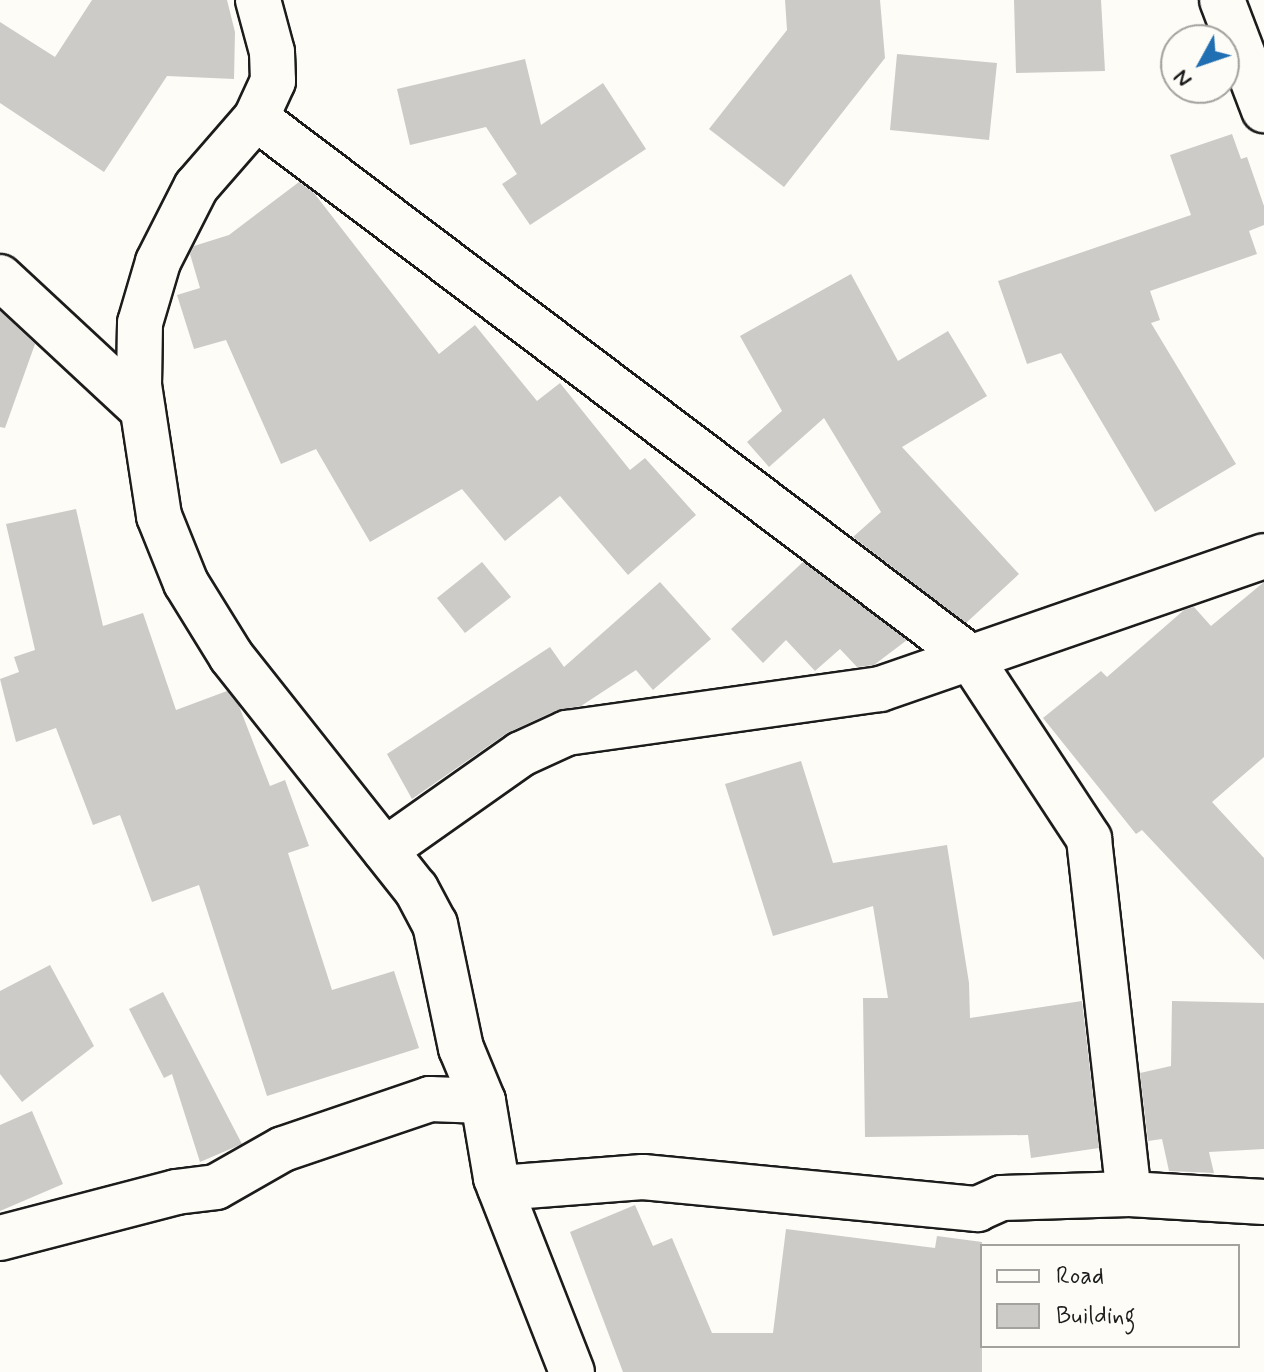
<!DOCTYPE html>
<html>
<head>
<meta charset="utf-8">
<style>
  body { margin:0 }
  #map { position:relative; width:1264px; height:1372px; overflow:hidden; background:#fdfcf7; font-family:Mynerve,sans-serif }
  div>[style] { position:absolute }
  .building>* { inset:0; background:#cccbc8 }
  .roads { filter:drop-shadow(2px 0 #1c1c1c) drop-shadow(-2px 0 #1c1c1c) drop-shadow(0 2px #1c1c1c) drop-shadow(0 -2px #1c1c1c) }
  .minor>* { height:44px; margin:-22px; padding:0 22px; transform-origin:22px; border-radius:22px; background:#fdfcf7 }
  span { translate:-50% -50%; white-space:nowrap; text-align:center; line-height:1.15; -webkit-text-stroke:6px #fdfcf7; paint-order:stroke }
  .legend { position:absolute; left:980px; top:1244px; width:260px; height:104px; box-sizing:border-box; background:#fdfcf7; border:2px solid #a3a29f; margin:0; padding:10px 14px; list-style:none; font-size:24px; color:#1c1c1c }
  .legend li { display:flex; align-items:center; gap:16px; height:40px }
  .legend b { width:40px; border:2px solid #a3a29f }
  .north { position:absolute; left:1160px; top:24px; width:80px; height:80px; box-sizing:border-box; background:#fdfcf7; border:2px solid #a3a29f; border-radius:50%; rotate:230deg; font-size:22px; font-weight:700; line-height:32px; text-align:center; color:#1c1c1c }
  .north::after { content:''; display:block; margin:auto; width:28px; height:36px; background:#1f6fb2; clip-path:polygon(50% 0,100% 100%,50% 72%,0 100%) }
</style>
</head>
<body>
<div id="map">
  <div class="building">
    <div style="clip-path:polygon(92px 0,227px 0,235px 32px,234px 79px,167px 76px,104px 172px,0 103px,0 22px,55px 57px)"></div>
    <div style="clip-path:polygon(785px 0,880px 0,885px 58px,784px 187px,709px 129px,787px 30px)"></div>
    <div style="clip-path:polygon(1014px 0,1101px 0,1105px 71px,1016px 73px)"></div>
    <div style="clip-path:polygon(897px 54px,997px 63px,989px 140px,890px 130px)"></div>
    <div style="clip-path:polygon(525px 59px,541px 125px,603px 83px,646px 149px,530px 225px,502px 184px,517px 174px,486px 127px,410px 145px,397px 89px)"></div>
    <div style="clip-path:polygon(1232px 134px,1241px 159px,1247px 157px,1264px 206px,1264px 225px,1249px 231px,1257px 254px,1150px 291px,1160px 320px,1151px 323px,1236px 464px,1155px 512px,1061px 353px,1027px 364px,998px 281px,1191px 215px,1170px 155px)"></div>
    <div style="clip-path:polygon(299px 182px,314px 193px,439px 354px,475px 325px,537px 401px,560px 383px,630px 470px,645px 458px,696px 515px,628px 575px,560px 496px,505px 541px,462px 489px,370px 542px,316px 449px,281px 464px,226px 340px,194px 349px,177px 295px,200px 288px,190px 254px,194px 246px,229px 235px)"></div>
    <div style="clip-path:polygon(851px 274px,898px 361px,948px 331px,987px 396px,902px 447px,1019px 574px,966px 623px,853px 537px,881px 512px,824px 418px,769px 467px,747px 442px,782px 411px,740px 336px)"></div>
    <div style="clip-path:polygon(0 311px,35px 344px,5px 428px,0 427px)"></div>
    <div style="clip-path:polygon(76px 509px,103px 626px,143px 613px,176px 710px,227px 691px,239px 706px,270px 786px,285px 780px,309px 846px,288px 853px,332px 990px,394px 971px,419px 1048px,267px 1096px,199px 885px,152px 902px,120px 815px,93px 825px,56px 728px,16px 742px,0 679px,19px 672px,14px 657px,35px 650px,6px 524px)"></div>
    <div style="clip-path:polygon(482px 562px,511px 597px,465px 633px,437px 598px)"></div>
    <div style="clip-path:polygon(803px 562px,907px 640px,874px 665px,857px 667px,840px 649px,815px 671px,786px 640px,763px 663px,731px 629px)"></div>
    <div style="clip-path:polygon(660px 582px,711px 639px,653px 690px,636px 670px,581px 706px,557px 710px,507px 733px,412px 799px,387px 754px,550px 647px,564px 667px)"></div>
    <div style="clip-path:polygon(1264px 582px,1264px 757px,1212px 802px,1264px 858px,1264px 960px,1142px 830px,1136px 834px,1043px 718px,1101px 671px,1107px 677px,1184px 610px,1194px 607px,1211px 626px)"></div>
    <div style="clip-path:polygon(801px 761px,833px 863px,947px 845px,969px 983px,970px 1018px,1082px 1001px,1099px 1148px,1031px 1158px,1028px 1135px,865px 1137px,863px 998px,888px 998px,873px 906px,773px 936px,725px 784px)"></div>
    <div style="clip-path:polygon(50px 965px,94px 1046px,22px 1102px,0 1074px,0 991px)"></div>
    <div style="clip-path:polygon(163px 992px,242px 1144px,200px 1162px,172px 1074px,164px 1078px,129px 1009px)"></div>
    <div style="clip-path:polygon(1172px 1001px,1264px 1003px,1264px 1149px,1209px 1152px,1214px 1173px,1169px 1171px,1162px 1139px,1148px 1141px,1140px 1073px,1171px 1066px)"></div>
    <div style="clip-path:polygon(32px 1111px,63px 1184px,0 1211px,0 1125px)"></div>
    <div style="clip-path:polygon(635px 1205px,653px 1246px,672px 1238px,712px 1333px,773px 1333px,786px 1229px,935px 1248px,937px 1236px,982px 1242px,982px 1372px,623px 1372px,570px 1232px)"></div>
  </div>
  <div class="roads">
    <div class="minor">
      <div style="left:258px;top:0;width:54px;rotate:74.9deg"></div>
      <div style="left:272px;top:52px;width:29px;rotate:88deg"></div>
      <div style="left:273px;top:81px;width:41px;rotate:114.7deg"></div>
      <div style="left:256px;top:118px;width:91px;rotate:131deg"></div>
      <div style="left:196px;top:187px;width:84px;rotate:116.9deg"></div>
      <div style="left:158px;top:262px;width:64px;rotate:106.4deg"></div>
      <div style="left:140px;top:323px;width:62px;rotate:90.9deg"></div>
      <div style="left:139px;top:385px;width:133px;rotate:81.3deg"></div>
      <div style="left:159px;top:516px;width:72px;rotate:68.1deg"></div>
      <div style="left:186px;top:583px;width:86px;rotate:58.3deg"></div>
      <div style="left:231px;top:656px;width:298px;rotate:51.6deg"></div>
      <div style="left:416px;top:889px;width:40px;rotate:62deg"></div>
      <div style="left:435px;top:924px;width:127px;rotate:78.2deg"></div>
      <div style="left:461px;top:1048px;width:57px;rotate:67.5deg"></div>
      <div style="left:483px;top:1101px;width:78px;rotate:80.4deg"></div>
      <div style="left:496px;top:1178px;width:208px;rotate:68.6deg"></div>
      <div style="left:1222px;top:0;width:118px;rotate:69.1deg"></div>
      <div style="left:256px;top:118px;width:893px;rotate:37.04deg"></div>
      <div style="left:969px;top:656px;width:219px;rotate:56.7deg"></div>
      <div style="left:1089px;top:839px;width:357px;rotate:83.6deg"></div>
      <div style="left:0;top:277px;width:194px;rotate:42.9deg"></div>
      <div style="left:385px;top:850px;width:166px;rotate:-35.2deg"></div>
      <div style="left:521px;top:754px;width:51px;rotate:-24.5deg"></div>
      <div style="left:567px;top:733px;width:316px;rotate:-8deg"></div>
      <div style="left:880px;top:689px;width:406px;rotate:-19.1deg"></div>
      <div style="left:500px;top:1188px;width:143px;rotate:-4.4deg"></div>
      <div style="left:643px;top:1177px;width:336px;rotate:5.5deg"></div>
      <div style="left:977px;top:1209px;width:27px;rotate:-24deg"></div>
      <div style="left:1002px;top:1198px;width:127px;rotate:-1.8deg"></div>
      <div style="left:1129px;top:1194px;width:135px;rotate:3.4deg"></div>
      <div style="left:0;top:1238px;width:182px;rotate:-14.6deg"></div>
      <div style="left:176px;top:1192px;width:40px;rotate:-7.1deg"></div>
      <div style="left:216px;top:1187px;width:77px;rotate:-29.6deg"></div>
      <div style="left:283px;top:1149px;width:155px;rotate:-18.8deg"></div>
      <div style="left:430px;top:1099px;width:53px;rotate:2.2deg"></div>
    </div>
  </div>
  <ul class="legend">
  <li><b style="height:10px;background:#fdfcf7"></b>Road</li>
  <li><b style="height:22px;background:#cccbc8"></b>Building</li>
  </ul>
  <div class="north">N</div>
</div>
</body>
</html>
